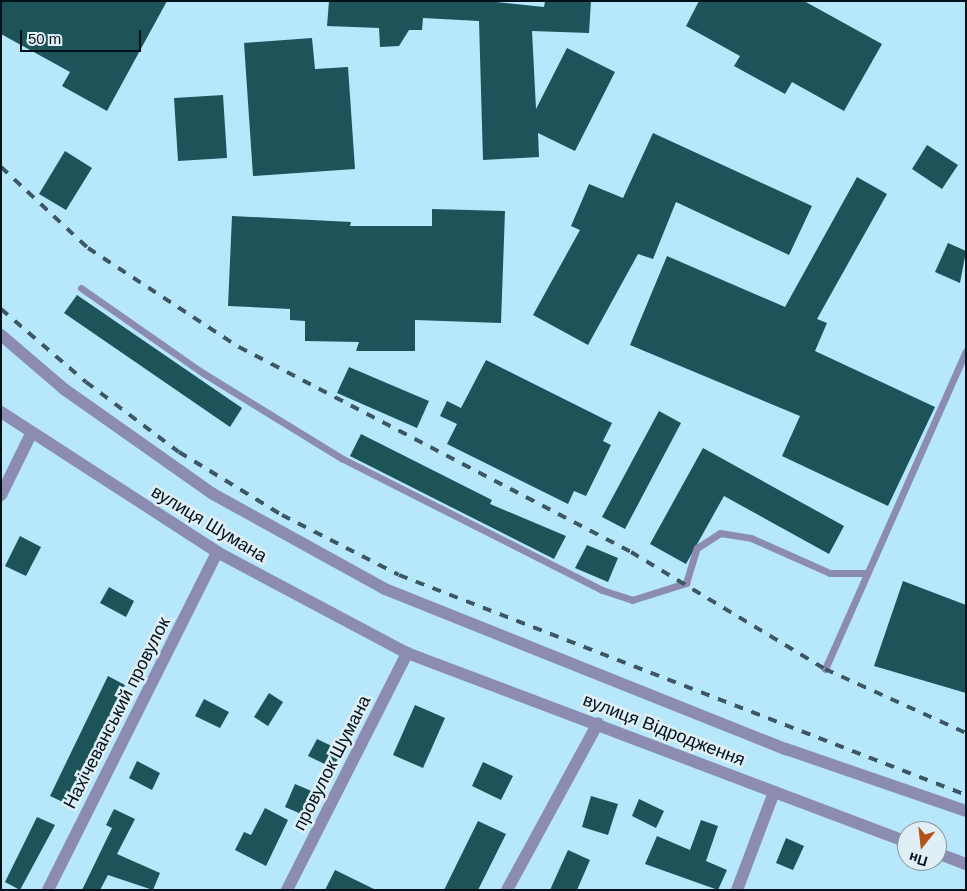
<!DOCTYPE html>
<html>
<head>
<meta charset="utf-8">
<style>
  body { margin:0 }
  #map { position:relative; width:967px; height:891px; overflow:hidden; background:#b7e7fb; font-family:Helvetica,sans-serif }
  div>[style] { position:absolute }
  .building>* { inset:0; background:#1d545a }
  .lane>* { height:7px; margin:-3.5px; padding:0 3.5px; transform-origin:3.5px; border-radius:3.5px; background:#8c8cb3 }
  .street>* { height:12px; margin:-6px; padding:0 6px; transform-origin:6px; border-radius:6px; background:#8c8cb3 }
  .rail>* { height:4px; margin-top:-2px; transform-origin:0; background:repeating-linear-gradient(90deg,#3c5763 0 9px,transparent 0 18px) }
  span { translate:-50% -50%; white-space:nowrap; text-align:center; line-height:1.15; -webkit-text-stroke:5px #dfeff5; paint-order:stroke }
  .street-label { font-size:18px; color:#00111a }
  .frame { position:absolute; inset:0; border:2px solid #00111a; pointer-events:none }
  .north { position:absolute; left:897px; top:821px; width:50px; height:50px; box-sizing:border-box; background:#dfeff5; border:1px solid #86969d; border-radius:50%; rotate:196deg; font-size:14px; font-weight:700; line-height:20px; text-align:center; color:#00111a }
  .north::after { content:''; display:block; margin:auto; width:18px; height:22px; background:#b45119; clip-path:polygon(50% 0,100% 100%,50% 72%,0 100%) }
  .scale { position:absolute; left:20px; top:30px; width:121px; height:22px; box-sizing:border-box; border:2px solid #00111a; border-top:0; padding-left:6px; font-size:15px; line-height:18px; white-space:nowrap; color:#00111a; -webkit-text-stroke:4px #dfeff5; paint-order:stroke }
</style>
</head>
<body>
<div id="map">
  <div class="building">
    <div style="clip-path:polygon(1px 1px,167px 1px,107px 111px,62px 86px,70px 72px,1px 34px)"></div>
    <div style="clip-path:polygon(329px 1px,487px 1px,544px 7px,545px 1px,591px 1px,589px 33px,532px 31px,536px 109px,567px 48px,615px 72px,575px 151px,538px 133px,539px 157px,483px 160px,479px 21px,423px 18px,422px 30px,409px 30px,399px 46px,380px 47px,379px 28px,327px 26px)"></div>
    <div style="clip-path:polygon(699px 1px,804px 1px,882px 44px,844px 111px,792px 82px,785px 94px,734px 66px,740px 56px,686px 26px)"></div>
    <div style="clip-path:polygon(312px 38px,315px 69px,348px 67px,355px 169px,253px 176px,244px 43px)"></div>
    <div style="clip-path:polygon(223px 95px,227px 158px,178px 161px,174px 98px)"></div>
    <div style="clip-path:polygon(653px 133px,812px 206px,789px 255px,676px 202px,653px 259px,638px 254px,588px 345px,533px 315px,580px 230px,571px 226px,589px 184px,623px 198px)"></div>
    <div style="clip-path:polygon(927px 145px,958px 165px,942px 189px,912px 169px)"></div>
    <div style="clip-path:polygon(65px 151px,92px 168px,66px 210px,39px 194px)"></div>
    <div style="clip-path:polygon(857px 177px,887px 194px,817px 319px,827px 323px,815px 351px,935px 407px,888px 506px,782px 456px,800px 416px,630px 345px,667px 256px,785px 307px)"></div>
    <div style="clip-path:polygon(432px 209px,505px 211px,501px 323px,415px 320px,415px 351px,356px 351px,359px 342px,305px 341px,305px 321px,290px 320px,290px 309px,228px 306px,232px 216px,351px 222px,350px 226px,432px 226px)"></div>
    <div style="clip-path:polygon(948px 243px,966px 251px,960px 283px,935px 272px)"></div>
    <div style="clip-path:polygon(77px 295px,242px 408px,230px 427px,64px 313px)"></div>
    <div style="clip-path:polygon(486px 360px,612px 423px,603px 441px,611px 445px,586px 496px,574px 491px,568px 504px,447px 444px,457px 424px,440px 416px,447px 401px,461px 408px)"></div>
    <div style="clip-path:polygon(349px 367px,429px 401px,417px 428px,337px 393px)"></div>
    <div style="clip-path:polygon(659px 411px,681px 423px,625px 529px,602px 517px)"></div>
    <div style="clip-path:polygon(361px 434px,492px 500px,490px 504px,566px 536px,554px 559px,350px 456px)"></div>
    <div style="clip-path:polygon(703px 448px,844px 526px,829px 554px,724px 496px,686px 564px,650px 544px)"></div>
    <div style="clip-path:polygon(20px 536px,41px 547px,26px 576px,5px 566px)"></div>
    <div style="clip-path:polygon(587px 545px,618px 558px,608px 582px,575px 568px)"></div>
    <div style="clip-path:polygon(903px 581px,966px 605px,966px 693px,874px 666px)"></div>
    <div style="clip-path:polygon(109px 587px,134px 601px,126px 617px,100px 603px)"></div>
    <div style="clip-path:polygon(108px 676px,125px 685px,65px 803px,50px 796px)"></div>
    <div style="clip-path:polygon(269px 693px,283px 702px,268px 726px,254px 717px)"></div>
    <div style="clip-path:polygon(204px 699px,229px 712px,220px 728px,195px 716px)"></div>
    <div style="clip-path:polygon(415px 705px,445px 718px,423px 768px,393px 755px)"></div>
    <div style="clip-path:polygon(317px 739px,342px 751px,333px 768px,308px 756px)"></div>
    <div style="clip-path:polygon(137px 761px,160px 773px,152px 790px,129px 778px)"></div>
    <div style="clip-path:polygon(483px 762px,513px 776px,501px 800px,472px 786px)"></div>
    <div style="clip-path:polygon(295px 784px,316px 793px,306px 816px,285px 807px)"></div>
    <div style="clip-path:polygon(591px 796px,618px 804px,608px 835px,582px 827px)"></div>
    <div style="clip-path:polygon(639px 799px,664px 811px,656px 828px,632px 816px)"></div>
    <div style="clip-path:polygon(265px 808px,288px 820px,266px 866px,235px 850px,244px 832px,251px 835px)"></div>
    <div style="clip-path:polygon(114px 809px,135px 819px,117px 854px,160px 873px,153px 890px,108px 875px,100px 890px,82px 890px,112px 828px,106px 825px)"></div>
    <div style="clip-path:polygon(37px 817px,55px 825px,20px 890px,5px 882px)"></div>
    <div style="clip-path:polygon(701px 820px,718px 826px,706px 861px,727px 870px,718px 890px,645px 864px,657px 836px,690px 850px)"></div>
    <div style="clip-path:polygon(478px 821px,506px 834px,478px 890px,444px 890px)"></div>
    <div style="clip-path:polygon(786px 838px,804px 846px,793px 870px,776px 863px)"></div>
    <div style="clip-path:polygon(568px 850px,590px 860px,577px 890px,550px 890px)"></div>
    <div style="clip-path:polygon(335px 870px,376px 890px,325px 890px)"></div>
  </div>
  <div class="lane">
    <div style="left:81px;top:288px;width:149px;rotate:34.9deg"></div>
    <div style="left:203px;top:373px;width:164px;rotate:31.6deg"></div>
    <div style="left:343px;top:459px;width:290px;rotate:26.8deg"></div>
    <div style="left:602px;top:590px;width:32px;rotate:18deg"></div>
    <div style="left:632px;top:600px;width:57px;rotate:-17.5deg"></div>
    <div style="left:686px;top:583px;width:37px;rotate:-73deg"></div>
    <div style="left:697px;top:548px;width:27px;rotate:-33deg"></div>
    <div style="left:720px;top:533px;width:31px;rotate:9deg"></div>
    <div style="left:751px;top:538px;width:86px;rotate:23.9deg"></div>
    <div style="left:830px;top:573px;width:36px"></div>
    <div style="left:825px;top:669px;width:348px;rotate:-66.1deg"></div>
  </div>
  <div class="street">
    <div style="left:1px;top:335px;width:83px;rotate:40.6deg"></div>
    <div style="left:64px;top:389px;width:182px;rotate:35.2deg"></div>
    <div style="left:213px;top:494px;width:196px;rotate:28.9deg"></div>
    <div style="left:385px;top:589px;width:432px;rotate:21.8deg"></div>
    <div style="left:786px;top:749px;width:190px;rotate:19deg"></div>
    <div style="left:1px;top:412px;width:257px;rotate:32.9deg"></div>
    <div style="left:217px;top:552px;width:215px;rotate:28deg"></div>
    <div style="left:407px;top:653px;width:535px;rotate:20.71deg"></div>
    <div style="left:1px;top:495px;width:68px;rotate:-63.8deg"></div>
    <div style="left:937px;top:853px;width:31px;rotate:21deg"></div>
    <div style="left:48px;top:890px;width:378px;rotate:-63.4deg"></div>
    <div style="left:287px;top:890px;width:266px;rotate:-63.1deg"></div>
    <div style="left:507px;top:890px;width:190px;rotate:-61.4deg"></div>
    <div style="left:737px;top:890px;width:105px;rotate:-69.3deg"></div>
  </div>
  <div class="rail">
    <div style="left:1px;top:167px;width:119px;rotate:43deg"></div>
    <div style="left:88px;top:248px;width:181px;rotate:33.3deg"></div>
    <div style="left:239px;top:347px;width:442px;rotate:27.6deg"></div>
    <div style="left:631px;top:552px;width:227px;rotate:31.1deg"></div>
    <div style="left:825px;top:669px;width:155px;rotate:24.4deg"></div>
    <div style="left:1px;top:309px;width:112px;rotate:40.7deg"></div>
    <div style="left:86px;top:382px;width:116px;rotate:37deg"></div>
    <div style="left:179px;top:452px;width:121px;rotate:31.5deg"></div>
    <div style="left:282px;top:515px;width:131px;rotate:27.1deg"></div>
    <div style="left:399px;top:575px;width:608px;rotate:21.21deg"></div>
  </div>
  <div class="street-label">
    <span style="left:209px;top:524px;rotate:31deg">вулиця Шумана</span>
    <span style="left:117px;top:713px;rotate:-63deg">Нахічеванський провулок</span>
    <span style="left:664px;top:730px;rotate:21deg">вулиця Відродження</span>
    <span style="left:332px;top:763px;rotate:-63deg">провулок Шумана</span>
  </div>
  <div class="frame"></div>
  <div class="north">Пн</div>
  <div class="scale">50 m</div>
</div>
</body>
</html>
